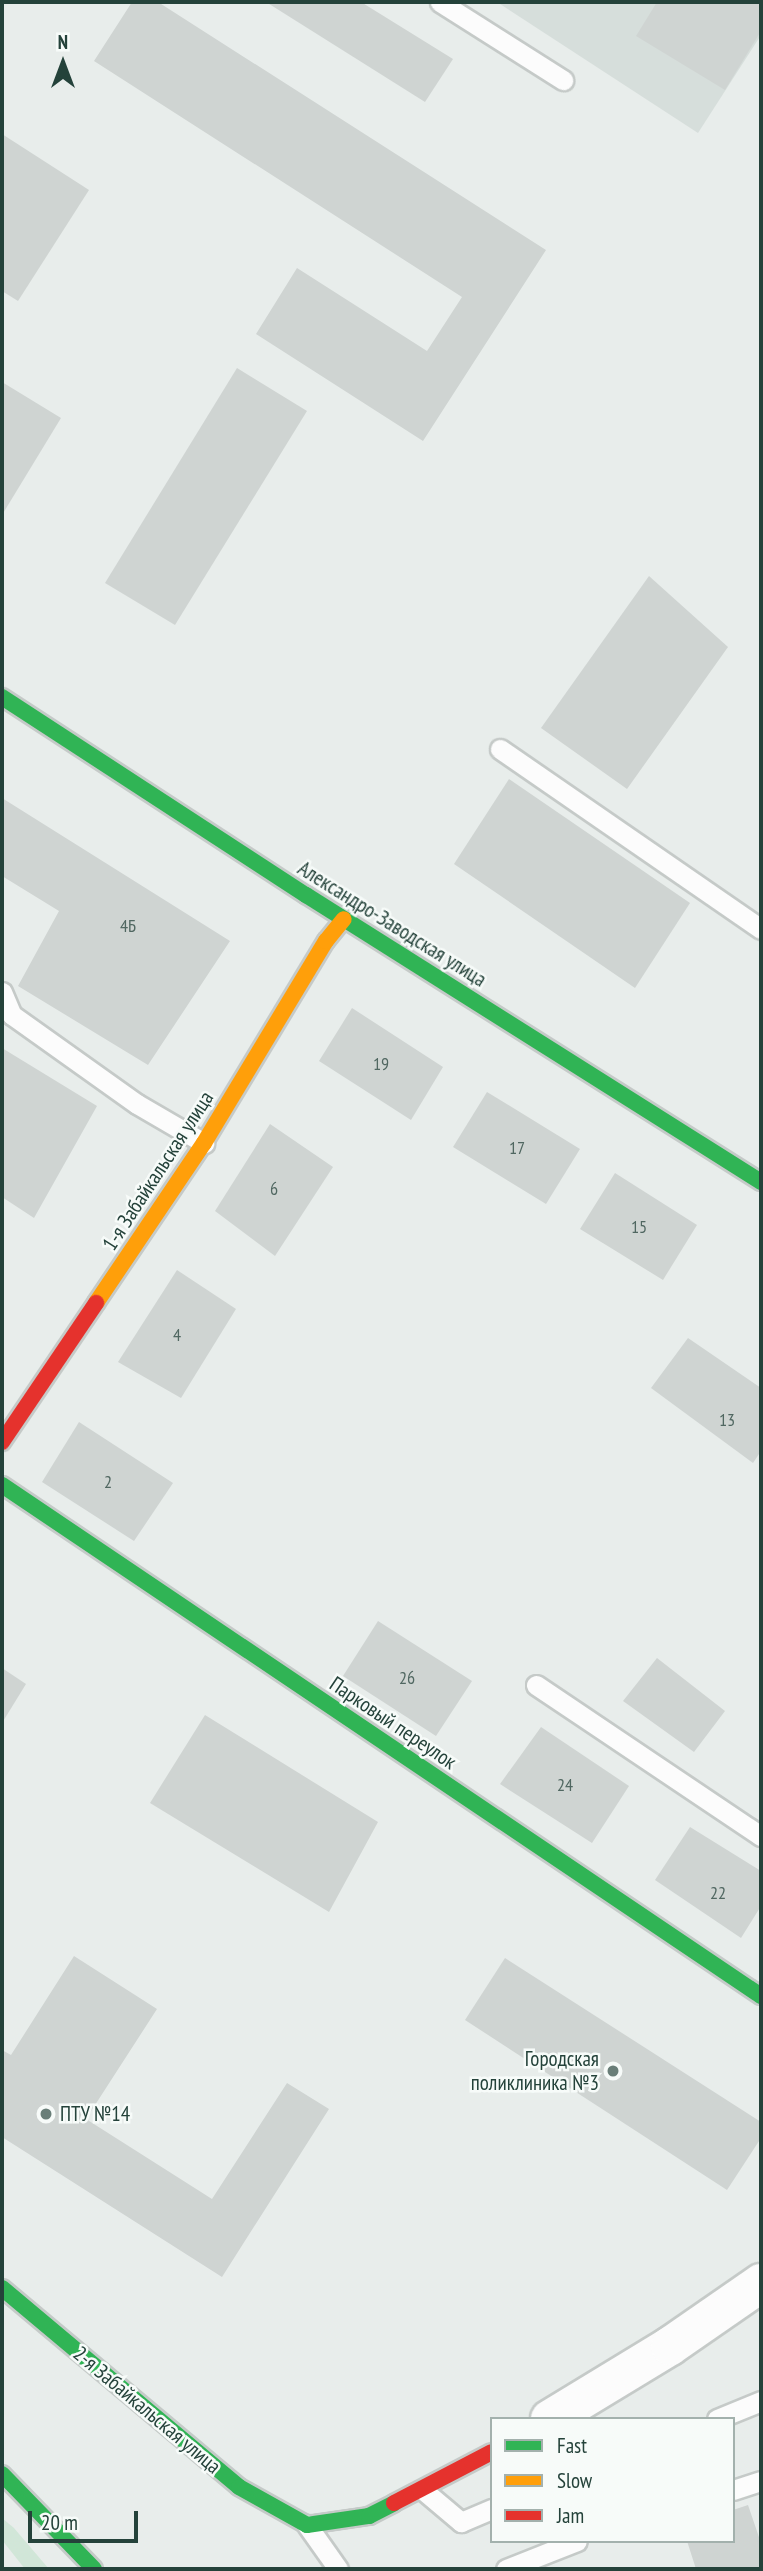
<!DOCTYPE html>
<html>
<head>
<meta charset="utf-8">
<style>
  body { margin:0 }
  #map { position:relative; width:763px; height:2571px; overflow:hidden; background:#e8edeb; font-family:"PT Sans Narrow",sans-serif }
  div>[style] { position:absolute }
  .built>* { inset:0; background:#d6dedb }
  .green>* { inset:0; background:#d1e6d8 }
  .building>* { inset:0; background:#cfd4d2 }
  .roads { filter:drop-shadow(2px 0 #c5cac8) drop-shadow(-2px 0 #c5cac8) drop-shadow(0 2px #c5cac8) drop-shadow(0 -2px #c5cac8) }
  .lane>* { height:19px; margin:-9.5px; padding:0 9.5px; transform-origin:9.5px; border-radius:9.5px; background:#fcfcfc }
  .street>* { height:38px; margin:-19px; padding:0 19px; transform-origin:19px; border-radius:19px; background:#fcfcfc }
  .fast>* { height:16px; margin:-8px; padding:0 8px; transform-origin:8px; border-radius:8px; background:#30b455 }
  .slow>* { height:16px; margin:-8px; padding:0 8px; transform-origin:8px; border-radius:8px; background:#ff9f0a }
  .jam>* { height:16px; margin:-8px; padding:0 8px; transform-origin:8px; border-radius:8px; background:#e5322d }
  .dots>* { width:19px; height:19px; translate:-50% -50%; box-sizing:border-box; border:4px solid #f7fbf9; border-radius:50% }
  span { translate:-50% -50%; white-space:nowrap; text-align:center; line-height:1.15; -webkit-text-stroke:5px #f7fbf9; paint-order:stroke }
  .number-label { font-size:18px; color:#506761 }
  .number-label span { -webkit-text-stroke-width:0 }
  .street-label { font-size:21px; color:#24423a }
  .poi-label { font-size:21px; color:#24423a }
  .right { translate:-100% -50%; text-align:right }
  .left { translate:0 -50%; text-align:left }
  .frame { position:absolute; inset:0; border:4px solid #24423a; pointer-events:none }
  .legend { position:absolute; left:490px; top:2417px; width:245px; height:126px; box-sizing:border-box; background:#f7fbf9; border:2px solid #a3b1ad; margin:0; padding:9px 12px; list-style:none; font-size:21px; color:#24423a }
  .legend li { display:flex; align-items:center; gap:14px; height:35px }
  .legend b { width:35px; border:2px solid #a3b1ad }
  .north { position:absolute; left:28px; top:28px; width:70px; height:70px; -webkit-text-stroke:5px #f7fbf9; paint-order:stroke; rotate:0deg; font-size:19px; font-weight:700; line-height:28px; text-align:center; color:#24423a }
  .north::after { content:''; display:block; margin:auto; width:24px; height:32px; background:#24423a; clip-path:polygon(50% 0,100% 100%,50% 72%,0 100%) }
  .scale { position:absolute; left:28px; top:2511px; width:110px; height:32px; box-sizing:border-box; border:4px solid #24423a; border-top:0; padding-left:9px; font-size:21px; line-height:24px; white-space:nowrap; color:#24423a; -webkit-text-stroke:5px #f7fbf9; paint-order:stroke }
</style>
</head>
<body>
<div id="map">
  <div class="built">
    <div style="clip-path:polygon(497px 2px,761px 2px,761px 35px,698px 133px)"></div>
  </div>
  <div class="green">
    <div style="clip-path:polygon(2px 2518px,14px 2528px,49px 2569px,25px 2569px,2px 2540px)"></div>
  </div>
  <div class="building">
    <div style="clip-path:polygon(132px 2px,158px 2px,546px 250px,423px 441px,256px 334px,297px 268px,427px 351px,462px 297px,94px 61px)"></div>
    <div style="clip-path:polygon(266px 2px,361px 2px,453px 59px,425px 102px)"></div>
    <div style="clip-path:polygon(657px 2px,761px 2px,761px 31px,725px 90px,636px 36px)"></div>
    <div style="clip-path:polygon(2px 134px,89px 190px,18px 301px,2px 291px)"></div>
    <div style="clip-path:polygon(237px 368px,307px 411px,175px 625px,105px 583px)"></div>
    <div style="clip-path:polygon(2px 382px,61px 418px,2px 515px)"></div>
    <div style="clip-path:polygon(649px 576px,728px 647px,627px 789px,541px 728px)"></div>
    <div style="clip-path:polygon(509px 779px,690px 903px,635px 988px,454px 864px)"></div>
    <div style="clip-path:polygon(2px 798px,230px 941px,148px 1065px,18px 986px,59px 911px,2px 876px)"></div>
    <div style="clip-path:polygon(352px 1008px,443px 1067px,411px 1120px,319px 1061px)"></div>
    <div style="clip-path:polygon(2px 1048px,97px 1106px,34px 1218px,2px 1197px)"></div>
    <div style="clip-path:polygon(487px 1092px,580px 1149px,546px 1204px,453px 1147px)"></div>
    <div style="clip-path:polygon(270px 1124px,333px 1167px,275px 1256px,215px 1211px)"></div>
    <div style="clip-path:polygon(615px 1173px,697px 1225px,663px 1280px,580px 1229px)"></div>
    <div style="clip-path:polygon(177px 1270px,236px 1309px,181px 1398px,118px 1362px)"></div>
    <div style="clip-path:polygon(688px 1338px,761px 1388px,761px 1451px,753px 1463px,651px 1388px)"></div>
    <div style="clip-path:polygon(79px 1422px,173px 1483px,134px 1541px,42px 1482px)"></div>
    <div style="clip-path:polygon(378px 1621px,472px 1681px,436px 1736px,343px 1676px)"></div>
    <div style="clip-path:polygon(657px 1658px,725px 1711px,694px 1752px,623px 1701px)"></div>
    <div style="clip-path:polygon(2px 1668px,26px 1684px,2px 1723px)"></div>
    <div style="clip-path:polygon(205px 1715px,378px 1822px,329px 1912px,150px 1803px)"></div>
    <div style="clip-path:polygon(541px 1727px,629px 1786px,592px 1843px,500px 1784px)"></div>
    <div style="clip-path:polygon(690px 1827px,761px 1871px,761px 1906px,741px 1938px,655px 1880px)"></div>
    <div style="clip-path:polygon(74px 1956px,157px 2009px,86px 2119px,212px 2199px,287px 2083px,329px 2109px,222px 2277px,2px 2137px,2px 2050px,11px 2055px)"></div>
    <div style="clip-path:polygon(505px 1958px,761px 2122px,761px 2138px,727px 2190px,465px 2020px)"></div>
    <div style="clip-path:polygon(748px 2505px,761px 2543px,761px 2569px,696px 2569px,687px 2541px,733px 2541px,733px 2510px)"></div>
  </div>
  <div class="roads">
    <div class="lane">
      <div style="left:440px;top:2px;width:146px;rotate:32.4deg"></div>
      <div style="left:500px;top:749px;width:317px;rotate:34.6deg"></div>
      <div style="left:2px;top:992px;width:25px;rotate:67deg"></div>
      <div style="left:12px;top:1015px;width:153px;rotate:35.5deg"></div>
      <div style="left:137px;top:1104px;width:78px;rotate:30.2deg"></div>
      <div style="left:536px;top:1685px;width:271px;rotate:33.9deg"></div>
      <div style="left:717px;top:2419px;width:48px;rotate:-22.2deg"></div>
      <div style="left:423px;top:2490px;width:50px;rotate:40.1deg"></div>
      <div style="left:461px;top:2522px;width:34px;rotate:-23deg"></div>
      <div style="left:733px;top:2490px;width:29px;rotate:-18deg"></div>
      <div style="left:307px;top:2525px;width:54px;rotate:54.8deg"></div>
      <div style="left:506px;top:2569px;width:76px;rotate:-21.5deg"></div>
    </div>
    <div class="street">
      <div style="left:550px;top:2419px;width:140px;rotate:-31.3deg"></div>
      <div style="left:670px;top:2346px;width:111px;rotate:-34.7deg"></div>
    </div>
    <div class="fast">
      <div style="left:2px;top:697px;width:363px;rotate:33.1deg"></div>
      <div style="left:306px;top:895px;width:538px;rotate:32.24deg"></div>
      <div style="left:2px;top:1485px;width:915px;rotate:33.95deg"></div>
      <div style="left:2px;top:2288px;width:309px;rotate:40deg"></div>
      <div style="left:239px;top:2487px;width:78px;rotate:29.2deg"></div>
      <div style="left:307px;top:2525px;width:63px;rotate:-8.3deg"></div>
      <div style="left:369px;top:2516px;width:28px;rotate:-27deg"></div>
      <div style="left:2px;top:2474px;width:132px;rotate:45.9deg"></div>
    </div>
    <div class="slow">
      <div style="left:96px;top:1303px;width:193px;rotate:-56deg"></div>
      <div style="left:204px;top:1143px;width:236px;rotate:-58.9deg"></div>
      <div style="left:326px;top:941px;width:28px;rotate:-51deg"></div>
    </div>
    <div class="jam">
      <div style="left:2px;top:1442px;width:168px;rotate:-55.9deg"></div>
      <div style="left:394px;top:2503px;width:110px;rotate:-27.5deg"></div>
    </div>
  </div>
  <div class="dots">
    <div style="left:613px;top:2071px;background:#697e78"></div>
    <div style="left:46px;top:2114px;background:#697e78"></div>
  </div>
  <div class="number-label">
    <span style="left:128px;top:926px">4Б</span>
    <span style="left:381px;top:1064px">19</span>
    <span style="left:517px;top:1148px">17</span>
    <span style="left:274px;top:1189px">6</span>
    <span style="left:639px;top:1227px">15</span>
    <span style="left:177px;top:1335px">4</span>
    <span style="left:727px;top:1420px">13</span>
    <span style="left:108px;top:1482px">2</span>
    <span style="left:407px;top:1678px">26</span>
    <span style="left:565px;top:1785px">24</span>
    <span style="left:718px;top:1893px">22</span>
  </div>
  <div class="street-label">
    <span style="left:392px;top:924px;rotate:32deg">Александро-Заводская улица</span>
    <span style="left:158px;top:1171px;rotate:-57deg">1-я Забайкальская улица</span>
    <span style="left:393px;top:1723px;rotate:34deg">Парковый переулок</span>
    <span style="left:147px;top:2410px;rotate:40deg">2-я Забайкальская улица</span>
  </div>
  <div class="poi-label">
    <span class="right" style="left:599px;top:2071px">Городская<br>поликлиника №3</span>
    <span class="left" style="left:60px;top:2114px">ПТУ №14</span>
  </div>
  <div class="frame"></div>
  <ul class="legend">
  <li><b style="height:9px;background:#30b455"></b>Fast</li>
  <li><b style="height:9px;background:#ff9f0a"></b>Slow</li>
  <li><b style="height:9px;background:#e5322d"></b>Jam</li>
  </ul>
  <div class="north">N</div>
  <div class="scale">20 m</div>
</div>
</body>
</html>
